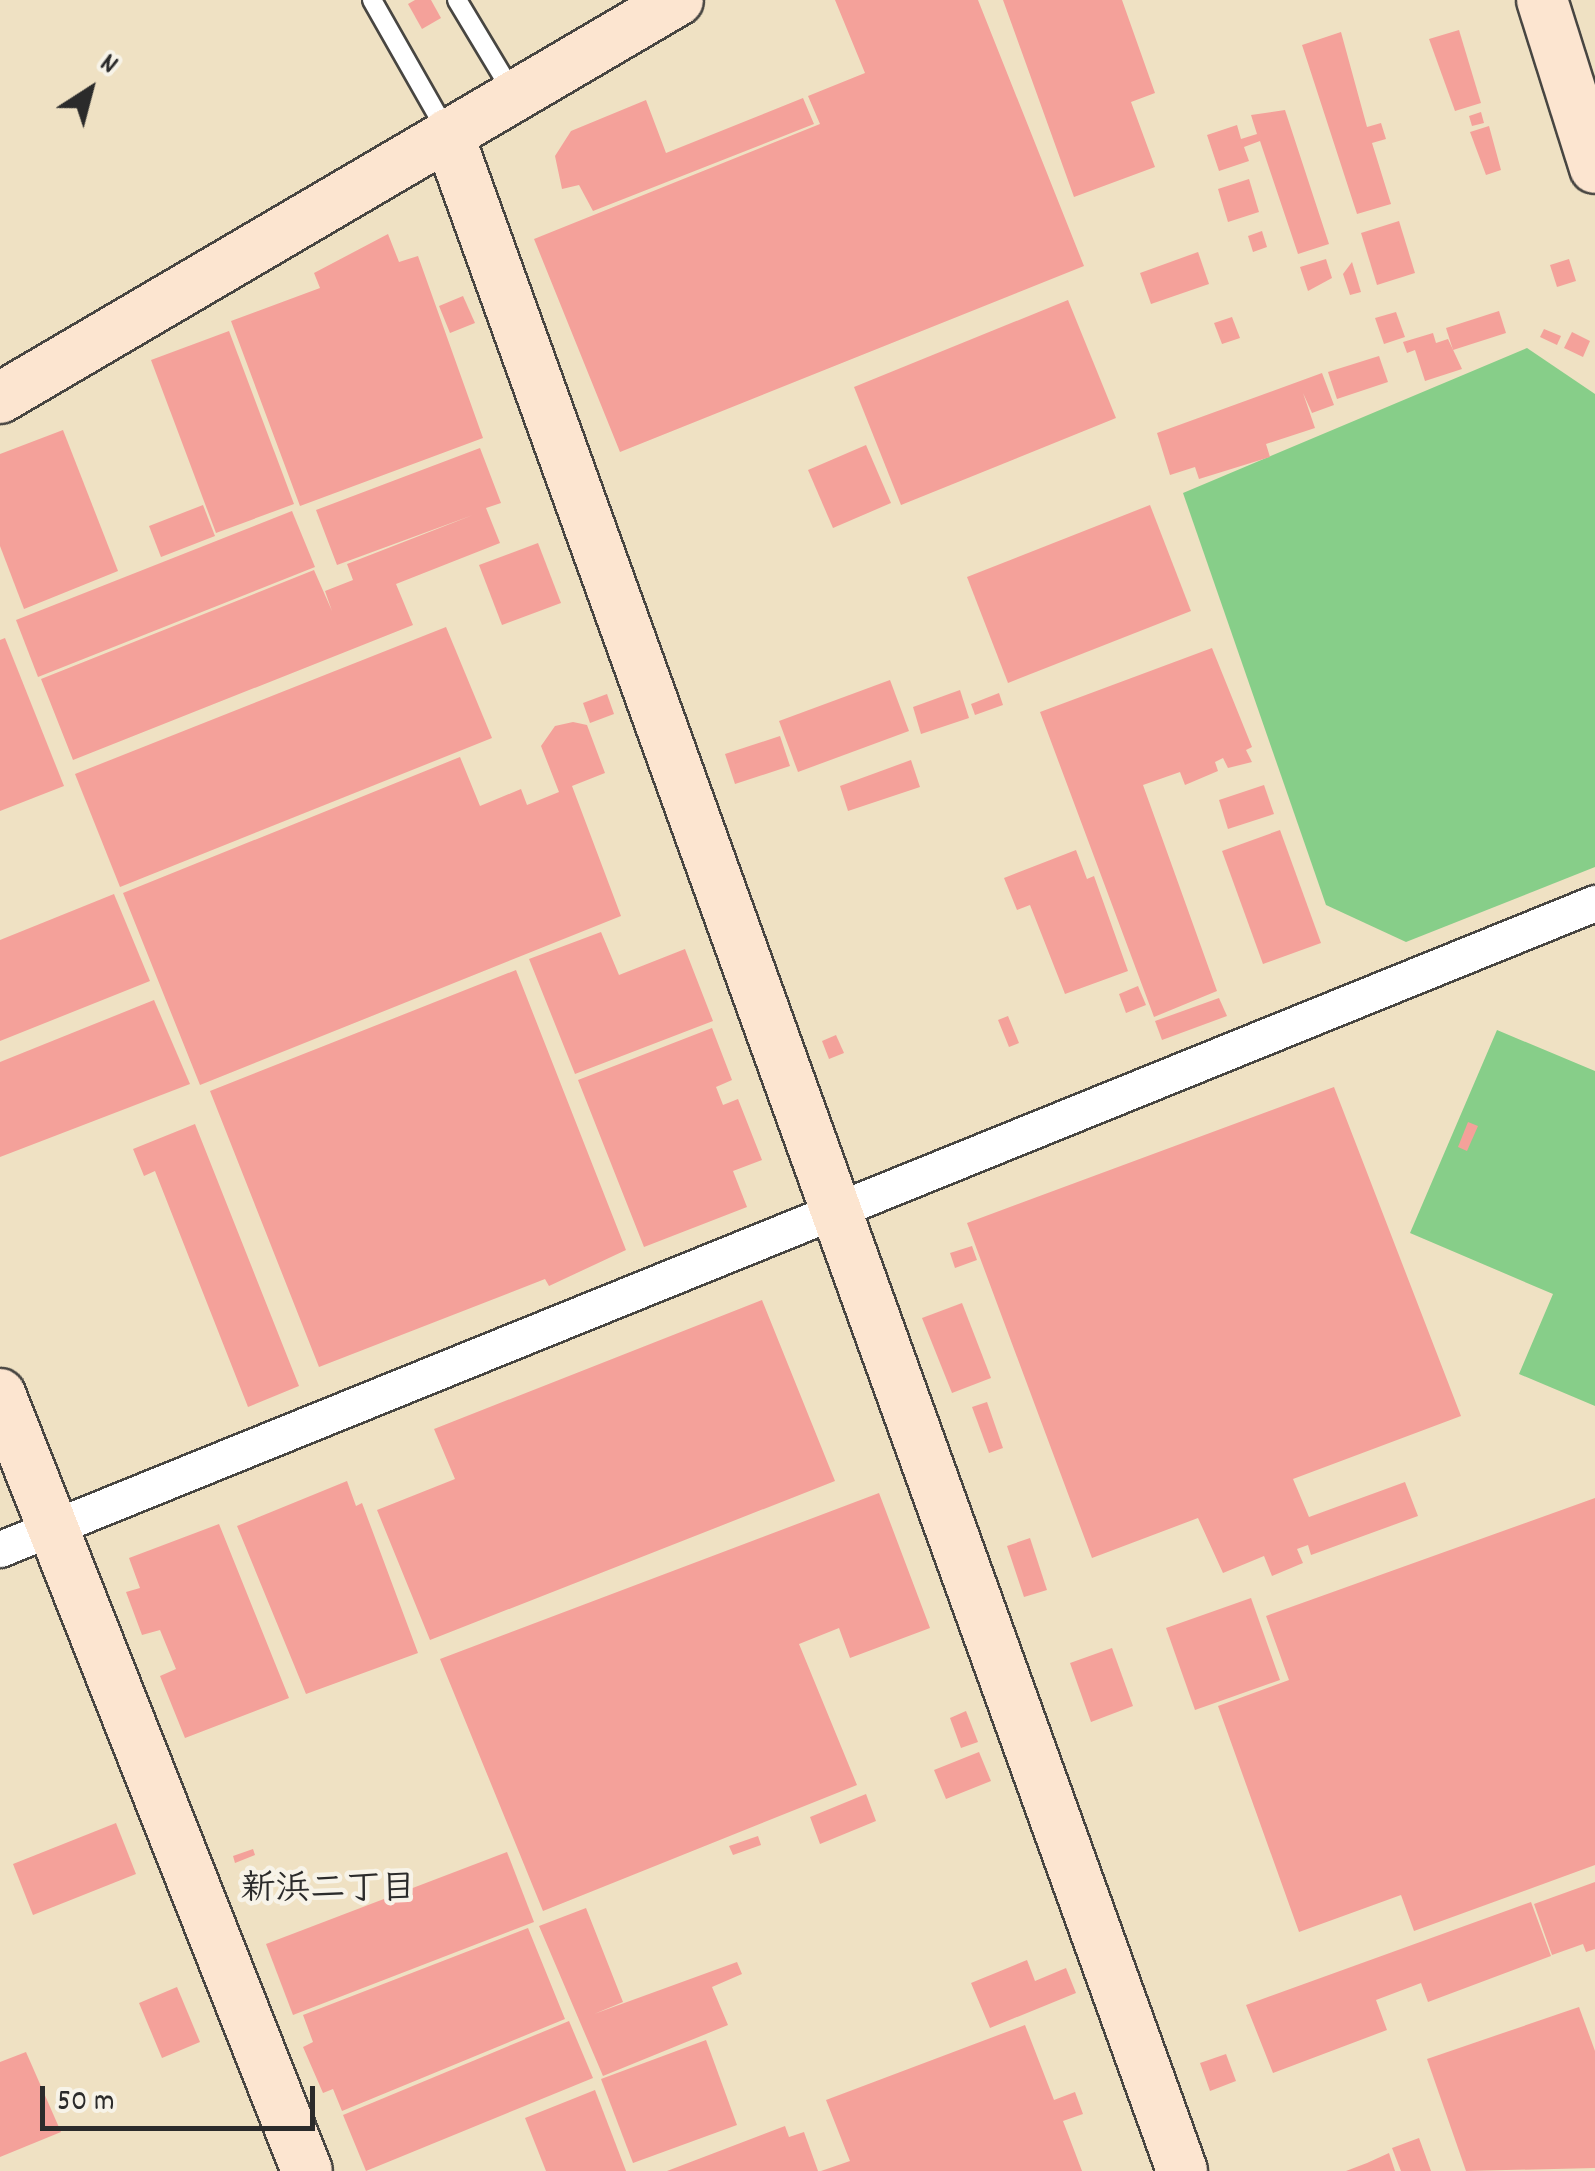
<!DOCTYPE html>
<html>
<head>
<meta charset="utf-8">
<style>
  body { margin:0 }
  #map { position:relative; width:1595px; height:2171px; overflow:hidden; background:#efe1c3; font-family:Dekko,"Klee One",sans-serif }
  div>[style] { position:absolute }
  .green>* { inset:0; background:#87ce89 }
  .building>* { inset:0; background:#f4a19a }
  .roads { filter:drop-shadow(2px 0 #484642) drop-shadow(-2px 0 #484642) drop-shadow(0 2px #484642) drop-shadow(0 -2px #484642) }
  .lane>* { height:18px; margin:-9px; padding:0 9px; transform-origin:9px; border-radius:9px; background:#fff }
  .street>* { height:35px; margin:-17.5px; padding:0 17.5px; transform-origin:17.5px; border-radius:17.5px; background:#fff }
  .secondary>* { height:50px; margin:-25px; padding:0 25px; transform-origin:25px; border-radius:25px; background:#fce5d0 }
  span { translate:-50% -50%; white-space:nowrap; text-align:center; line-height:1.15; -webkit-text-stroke:9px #f7f3e8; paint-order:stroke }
  .neighbourhood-label { font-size:35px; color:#2b2b2b; font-weight:700 }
  .north { position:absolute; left:40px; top:40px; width:100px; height:100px; -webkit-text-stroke:8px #f7f3e8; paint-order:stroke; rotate:36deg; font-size:28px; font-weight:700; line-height:40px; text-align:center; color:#2b2b2b }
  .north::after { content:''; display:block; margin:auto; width:35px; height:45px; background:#2b2b2b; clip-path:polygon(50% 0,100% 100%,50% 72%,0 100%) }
  .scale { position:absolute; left:40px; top:2086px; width:275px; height:45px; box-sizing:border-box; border:5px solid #2b2b2b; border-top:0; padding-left:12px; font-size:30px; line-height:35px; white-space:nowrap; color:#2b2b2b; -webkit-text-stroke:8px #f7f3e8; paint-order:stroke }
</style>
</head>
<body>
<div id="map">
  <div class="green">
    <div style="clip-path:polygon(1527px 348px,1595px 394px,1595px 867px,1406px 942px,1326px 905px,1183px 493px)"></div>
    <div style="clip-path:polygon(1497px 1030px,1595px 1071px,1595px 1406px,1519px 1374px,1553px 1294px,1410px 1233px)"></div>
  </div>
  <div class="building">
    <div style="clip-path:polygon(415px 0,431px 0,441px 18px,422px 29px,408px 4px)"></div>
    <div style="clip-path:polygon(835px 0,978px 0,1084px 266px,620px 452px,534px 239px,820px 124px,808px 96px,865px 73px)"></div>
    <div style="clip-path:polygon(1003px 0,1122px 0,1155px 93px,1131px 102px,1155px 167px,1074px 197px)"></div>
    <div style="clip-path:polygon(1459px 30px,1481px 103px,1455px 111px,1429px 39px)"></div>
    <div style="clip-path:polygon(1341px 32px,1367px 127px,1381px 123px,1386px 139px,1372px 143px,1391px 204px,1357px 214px,1302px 45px)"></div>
    <div style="clip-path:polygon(803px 98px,814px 124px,593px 211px,579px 185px,562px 189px,555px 156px,571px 131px,646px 100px,666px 153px)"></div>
    <div style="clip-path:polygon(1285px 110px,1329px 244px,1298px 254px,1260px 141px,1244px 147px,1249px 161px,1219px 171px,1207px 135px,1237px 125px,1241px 139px,1257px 134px,1251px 115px)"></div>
    <div style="clip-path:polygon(1481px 112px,1484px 123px,1472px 126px,1469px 116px)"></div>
    <div style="clip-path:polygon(1489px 126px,1501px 170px,1486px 175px,1470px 132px)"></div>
    <div style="clip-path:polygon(1249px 179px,1259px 212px,1228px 222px,1218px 189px)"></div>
    <div style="clip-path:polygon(1399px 221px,1415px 273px,1377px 285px,1361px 233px)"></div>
    <div style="clip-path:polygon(1262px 231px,1267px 247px,1253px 252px,1248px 236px)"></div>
    <div style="clip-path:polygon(388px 234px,399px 262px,418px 256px,483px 438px,300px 506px,231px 321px,320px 288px,314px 273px)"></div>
    <div style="clip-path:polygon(1198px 252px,1209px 284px,1151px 304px,1140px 273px)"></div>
    <div style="clip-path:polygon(1326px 259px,1332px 278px,1308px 291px,1300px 267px)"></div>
    <div style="clip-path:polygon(1569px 259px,1576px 281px,1557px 287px,1550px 265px)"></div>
    <div style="clip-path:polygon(1352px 262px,1361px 292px,1350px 295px,1343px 274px)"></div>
    <div style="clip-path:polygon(463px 296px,475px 323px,450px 333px,439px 306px)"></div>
    <div style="clip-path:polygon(1068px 300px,1116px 418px,901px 505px,854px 387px)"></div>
    <div style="clip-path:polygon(1499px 311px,1506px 333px,1453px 350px,1446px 328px)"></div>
    <div style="clip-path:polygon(1396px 312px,1405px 337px,1384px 344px,1375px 318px)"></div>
    <div style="clip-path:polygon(1232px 317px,1240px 338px,1222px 344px,1214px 323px)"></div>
    <div style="clip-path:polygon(1544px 329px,1561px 336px,1557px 345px,1540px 337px)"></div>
    <div style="clip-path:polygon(229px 331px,294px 504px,216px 533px,151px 360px)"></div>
    <div style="clip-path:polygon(1572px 332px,1590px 341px,1583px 357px,1564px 348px)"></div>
    <div style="clip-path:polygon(1433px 333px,1436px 343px,1448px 339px,1462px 369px,1425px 381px,1415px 350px,1407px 353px,1403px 342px)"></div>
    <div style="clip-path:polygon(1379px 356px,1388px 382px,1337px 399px,1328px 372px)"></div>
    <div style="clip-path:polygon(1322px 373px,1334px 405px,1312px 413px,1303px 393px,1315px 428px,1266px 444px,1270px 457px,1199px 479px,1195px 467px,1170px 475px,1157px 433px)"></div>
    <div style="clip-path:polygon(63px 430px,118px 571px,24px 609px,0 546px,0 454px)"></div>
    <div style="clip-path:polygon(866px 445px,891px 503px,833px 528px,808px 470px)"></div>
    <div style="clip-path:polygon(480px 448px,501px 503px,486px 508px,500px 543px,396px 584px,413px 625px,73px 760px,41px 679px,314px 570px,332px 611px,325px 591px,353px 580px,347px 564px,473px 515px,337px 565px,316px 510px)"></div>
    <div style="clip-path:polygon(203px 505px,215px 536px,161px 557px,149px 526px)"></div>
    <div style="clip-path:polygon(1150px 505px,1191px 611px,1008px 683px,967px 577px)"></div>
    <div style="clip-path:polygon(292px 511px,315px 567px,38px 677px,16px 620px)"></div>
    <div style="clip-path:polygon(538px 543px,561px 603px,502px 625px,479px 565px)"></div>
    <div style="clip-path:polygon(446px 627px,492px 738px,120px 887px,75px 774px)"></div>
    <div style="clip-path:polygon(5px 638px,64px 786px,0 811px,0 640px)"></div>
    <div style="clip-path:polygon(1212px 648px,1252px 747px,1246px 750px,1252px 762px,1228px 768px,1223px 758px,1215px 762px,1218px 771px,1185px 785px,1180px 772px,1143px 785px,1217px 991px,1154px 1017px,1040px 712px)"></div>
    <div style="clip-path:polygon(890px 680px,909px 731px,798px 772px,779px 721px)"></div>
    <div style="clip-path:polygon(960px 690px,969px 718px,921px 734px,913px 707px)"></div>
    <div style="clip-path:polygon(999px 693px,1003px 705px,975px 715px,971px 704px)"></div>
    <div style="clip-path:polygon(607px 694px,614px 714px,590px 723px,583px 703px)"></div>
    <div style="clip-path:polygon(573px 722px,587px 725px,605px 773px,572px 786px,621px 916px,200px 1085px,123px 893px,460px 757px,480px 806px,521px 789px,527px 805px,559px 792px,541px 746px,555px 726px)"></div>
    <div style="clip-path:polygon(780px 736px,790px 766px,735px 784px,725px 754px)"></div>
    <div style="clip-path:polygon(911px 760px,920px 787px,848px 811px,840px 786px)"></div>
    <div style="clip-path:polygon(1264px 785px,1274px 814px,1228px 829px,1219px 800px)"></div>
    <div style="clip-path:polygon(1280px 830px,1321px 943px,1263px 964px,1222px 851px)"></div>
    <div style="clip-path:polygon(1076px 850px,1087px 879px,1094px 876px,1128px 971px,1065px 994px,1030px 905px,1017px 910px,1004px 878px)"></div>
    <div style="clip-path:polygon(114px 894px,150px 981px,0 1041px,0 940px)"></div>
    <div style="clip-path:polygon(601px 932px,619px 975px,685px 949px,713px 1021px,575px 1074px,529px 959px)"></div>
    <div style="clip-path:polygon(516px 970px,626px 1250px,549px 1286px,545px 1279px,319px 1367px,210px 1091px)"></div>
    <div style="clip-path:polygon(1138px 986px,1146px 1005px,1126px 1013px,1119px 994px)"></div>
    <div style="clip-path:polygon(1219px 998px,1227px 1016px,1162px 1040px,1155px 1021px)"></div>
    <div style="clip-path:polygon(154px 1000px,190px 1084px,0 1157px,0 1062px)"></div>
    <div style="clip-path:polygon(1008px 1016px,1019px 1043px,1009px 1047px,998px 1020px)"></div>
    <div style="clip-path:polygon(712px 1028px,732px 1080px,716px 1087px,723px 1105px,738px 1099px,762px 1160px,733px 1171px,747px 1207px,644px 1247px,578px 1080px)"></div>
    <div style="clip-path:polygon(836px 1035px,844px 1053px,829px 1059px,822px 1041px)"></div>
    <div style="clip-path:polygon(1334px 1087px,1461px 1416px,1293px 1479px,1309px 1517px,1405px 1482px,1418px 1516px,1311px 1555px,1308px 1545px,1297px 1549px,1303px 1563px,1272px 1576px,1264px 1556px,1223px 1573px,1198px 1518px,1092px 1558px,967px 1223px)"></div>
    <div style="clip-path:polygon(1468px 1122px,1478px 1126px,1467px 1151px,1458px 1147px)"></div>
    <div style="clip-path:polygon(195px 1124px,299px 1386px,248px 1407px,155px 1171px,144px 1176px,133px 1149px)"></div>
    <div style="clip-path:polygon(972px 1246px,977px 1260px,955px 1268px,950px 1253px)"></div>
    <div style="clip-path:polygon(762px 1300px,835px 1481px,430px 1640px,377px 1510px,455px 1479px,434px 1429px)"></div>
    <div style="clip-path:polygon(962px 1303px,991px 1378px,952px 1393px,922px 1318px)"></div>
    <div style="clip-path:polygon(987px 1402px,1003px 1448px,989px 1453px,972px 1407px)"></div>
    <div style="clip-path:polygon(347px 1481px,356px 1506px,362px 1503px,418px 1653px,306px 1694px,237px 1526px)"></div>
    <div style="clip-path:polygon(879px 1493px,930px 1628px,850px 1658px,839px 1628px,799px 1644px,857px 1785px,543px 1911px,440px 1659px)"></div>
    <div style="clip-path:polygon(1595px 1498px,1595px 1865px,1414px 1931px,1401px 1895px,1299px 1932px,1218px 1706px,1289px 1680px,1266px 1616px)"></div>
    <div style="clip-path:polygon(219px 1524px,289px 1698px,185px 1738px,160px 1676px,176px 1669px,160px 1630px,142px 1635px,126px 1592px,140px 1588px,129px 1558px)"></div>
    <div style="clip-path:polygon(1030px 1538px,1047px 1590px,1024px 1597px,1007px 1546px)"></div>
    <div style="clip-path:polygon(1251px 1598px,1280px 1680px,1195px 1710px,1166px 1628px)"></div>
    <div style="clip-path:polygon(1112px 1648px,1133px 1706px,1091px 1722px,1070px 1663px)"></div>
    <div style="clip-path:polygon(966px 1711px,978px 1742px,961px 1748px,950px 1718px)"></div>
    <div style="clip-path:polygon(979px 1752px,991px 1781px,946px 1799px,934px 1770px)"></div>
    <div style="clip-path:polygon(866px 1794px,876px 1821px,820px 1844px,810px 1817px)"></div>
    <div style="clip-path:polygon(116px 1823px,136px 1874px,33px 1915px,13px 1864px)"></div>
    <div style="clip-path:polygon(758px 1836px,761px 1845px,733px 1855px,729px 1846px)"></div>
    <div style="clip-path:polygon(253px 1849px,255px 1855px,235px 1863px,233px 1856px)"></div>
    <div style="clip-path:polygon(507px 1852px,534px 1922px,293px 2015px,266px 1944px)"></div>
    <div style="clip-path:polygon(1595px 1882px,1595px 1949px,1586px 1952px,1583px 1944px,1552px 1955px,1534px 1904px)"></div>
    <div style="clip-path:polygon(1531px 1902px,1551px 1956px,1428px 2002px,1421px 1983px,1376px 2000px,1387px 2030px,1273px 2073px,1246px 2005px)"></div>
    <div style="clip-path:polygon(586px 1908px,623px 2002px,594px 2014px,737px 1962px,742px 1974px,712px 1987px,728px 2025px,603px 2076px,539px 1926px)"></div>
    <div style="clip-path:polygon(528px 1928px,565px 2019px,342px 2111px,333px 2089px,323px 2093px,303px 2047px,313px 2042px,303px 2015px)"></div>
    <div style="clip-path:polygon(1027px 1960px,1035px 1981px,1066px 1968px,1076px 1993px,990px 2028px,971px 1983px)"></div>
    <div style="clip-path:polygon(177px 1987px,200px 2042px,162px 2058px,139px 2003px)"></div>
    <div style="clip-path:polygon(1579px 2007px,1595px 2051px,1595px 2168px,1466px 2171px,1427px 2059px)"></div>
    <div style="clip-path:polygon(569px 2021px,593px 2078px,366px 2171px,343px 2115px)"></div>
    <div style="clip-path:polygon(1025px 2025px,1054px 2100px,1075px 2092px,1083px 2114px,1063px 2121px,1082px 2171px,821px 2171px,850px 2161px,826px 2100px)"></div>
    <div style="clip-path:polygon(706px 2040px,737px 2125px,633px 2163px,601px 2079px)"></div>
    <div style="clip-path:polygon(26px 2052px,61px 2132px,0 2157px,0 2062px)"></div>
    <div style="clip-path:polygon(1226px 2054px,1236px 2081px,1210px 2091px,1200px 2063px)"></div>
    <div style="clip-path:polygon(595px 2090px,626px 2171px,546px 2171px,525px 2118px)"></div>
    <div style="clip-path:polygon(785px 2126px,789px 2137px,804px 2132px,818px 2171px,667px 2171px)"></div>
    <div style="clip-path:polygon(1419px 2138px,1431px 2171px,1401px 2171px,1392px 2148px)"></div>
    <div style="clip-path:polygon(1389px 2153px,1395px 2171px,1346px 2171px,1367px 2163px)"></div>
  </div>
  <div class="roads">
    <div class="lane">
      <div style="left:372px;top:0;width:150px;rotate:60.4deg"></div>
      <div style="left:457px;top:0;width:111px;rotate:59deg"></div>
    </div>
    <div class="street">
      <div style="left:0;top:1549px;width:1721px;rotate:-22.05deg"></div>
    </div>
    <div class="secondary">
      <div style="left:1542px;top:0;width:176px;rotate:72.5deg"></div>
      <div style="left:448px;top:134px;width:2165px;rotate:70.18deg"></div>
      <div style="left:0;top:398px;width:786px;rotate:-30.41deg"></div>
      <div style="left:0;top:1394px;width:835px;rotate:68.44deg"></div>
    </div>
  </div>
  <div class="neighbourhood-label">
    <span style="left:328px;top:1891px">新浜二丁目</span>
  </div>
  <div class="north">N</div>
  <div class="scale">50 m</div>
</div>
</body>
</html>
